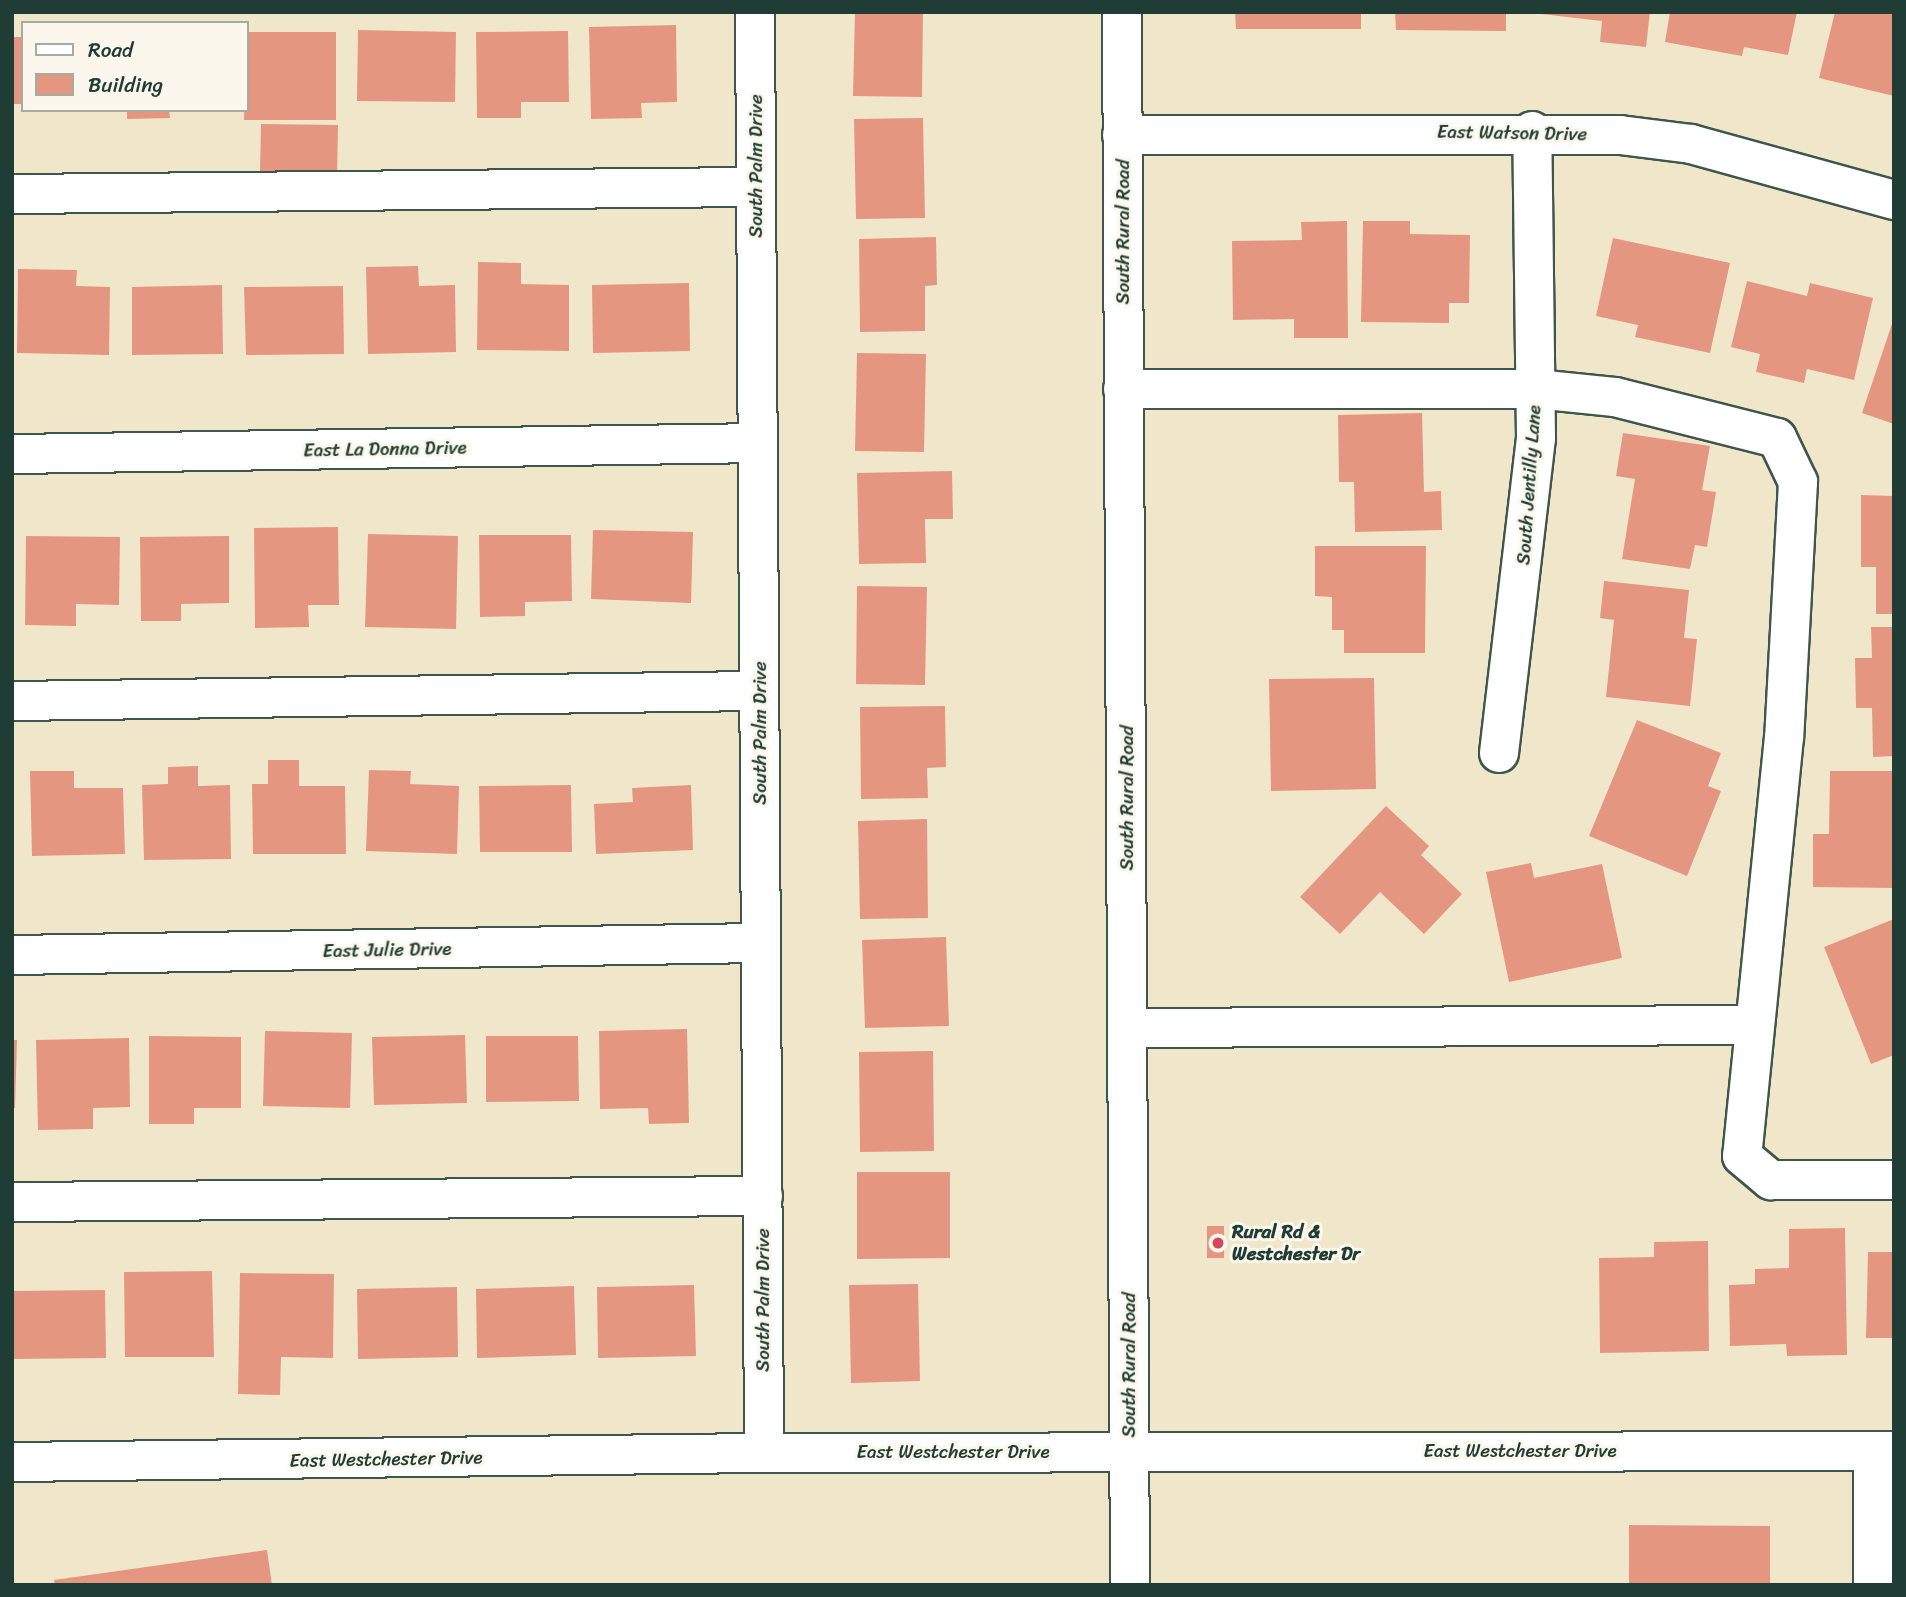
<!DOCTYPE html>
<html>
<head>
<meta charset="utf-8">
<style>
  body { margin:0 }
  #map { position:relative; width:1906px; height:1597px; overflow:hidden; background:#f0e7cb; font-family:Sriracha,sans-serif }
  div>[style] { position:absolute }
  .building>* { inset:0; background:#e59681 }
  .roads { filter:drop-shadow(2px 0 #3e564b) drop-shadow(-2px 0 #3e564b) drop-shadow(0 2px #3e564b) drop-shadow(0 -2px #3e564b) }
  .minor>* { height:38px; margin:-19px; padding:0 19px; transform-origin:19px; border-radius:19px; background:#fff }
  .major>* { height:38px; margin:-19px; padding:0 19px; transform-origin:19px; border-radius:19px; background:#fff }
  .dots>* { width:19px; height:19px; translate:-50% -50%; box-sizing:border-box; border:4px solid #fbf7ec; border-radius:50% }
  span { translate:-50% -50%; white-space:nowrap; text-align:center; line-height:1.15; -webkit-text-stroke:6px #fbf7ec; paint-order:stroke }
  .street-label { font-size:19px; color:#1f3d34 }
  .poi-label { font-size:19px; color:#1f3d34; font-weight:700 }
  .left { translate:0 -50%; text-align:left }
  .frame { position:absolute; inset:0; border:14px solid #1f3d34; pointer-events:none }
  .legend { position:absolute; left:21px; top:21px; width:228px; height:91px; box-sizing:border-box; background:#fbf7ec; border:2px solid #a3ada2; margin:0; padding:9px 12px; list-style:none; font-size:21px; color:#1f3d34 }
  .legend li { display:flex; align-items:center; gap:14px; height:35px }
  .legend b { width:35px; border:2px solid #a3ada2 }
</style>
</head>
<body>
<div id="map">
  <div class="building">
    <div style="clip-path:polygon(855px 12px,923px 12px,922px 97px,853px 96px)"></div>
    <div style="clip-path:polygon(1235px 12px,1361px 12px,1361px 29px,1236px 29px)"></div>
    <div style="clip-path:polygon(1395px 12px,1506px 12px,1506px 31px,1396px 30px)"></div>
    <div style="clip-path:polygon(1650px 12px,1646px 47px,1600px 42px,1602px 21px,1541px 14px)"></div>
    <div style="clip-path:polygon(1670px 12px,1797px 12px,1788px 55px,1744px 47px,1742px 56px,1665px 42px)"></div>
    <div style="clip-path:polygon(1835px 12px,1894px 12px,1894px 96px,1819px 78px)"></div>
    <div style="clip-path:polygon(676px 25px,677px 102px,641px 103px,642px 118px,591px 119px,589px 27px)"></div>
    <div style="clip-path:polygon(358px 30px,456px 32px,455px 102px,357px 101px)"></div>
    <div style="clip-path:polygon(568px 31px,569px 102px,521px 102px,521px 118px,477px 118px,476px 32px)"></div>
    <div style="clip-path:polygon(247px 32px,336px 32px,336px 120px,244px 120px)"></div>
    <div style="clip-path:polygon(12px 37px,23px 37px,23px 104px,12px 104px)"></div>
    <div style="clip-path:polygon(127px 110px,169px 110px,170px 118px,127px 119px)"></div>
    <div style="clip-path:polygon(923px 118px,925px 218px,856px 219px,854px 119px)"></div>
    <div style="clip-path:polygon(261px 124px,338px 125px,337px 179px,260px 171px)"></div>
    <div style="clip-path:polygon(1347px 221px,1348px 338px,1294px 338px,1294px 319px,1233px 320px,1232px 241px,1302px 240px,1301px 222px)"></div>
    <div style="clip-path:polygon(1363px 221px,1410px 221px,1410px 234px,1470px 235px,1469px 303px,1449px 303px,1449px 323px,1361px 322px)"></div>
    <div style="clip-path:polygon(936px 237px,937px 285px,925px 286px,925px 331px,860px 332px,859px 239px)"></div>
    <div style="clip-path:polygon(1613px 238px,1730px 263px,1710px 353px,1635px 337px,1638px 325px,1596px 316px)"></div>
    <div style="clip-path:polygon(478px 262px,521px 263px,521px 284px,569px 285px,569px 351px,477px 350px)"></div>
    <div style="clip-path:polygon(418px 266px,419px 286px,455px 285px,456px 352px,368px 354px,366px 267px)"></div>
    <div style="clip-path:polygon(18px 269px,77px 270px,76px 286px,110px 287px,109px 355px,17px 353px)"></div>
    <div style="clip-path:polygon(1747px 281px,1807px 296px,1810px 283px,1873px 298px,1854px 380px,1807px 369px,1804px 383px,1756px 372px,1760px 354px,1731px 347px)"></div>
    <div style="clip-path:polygon(689px 283px,690px 351px,593px 353px,592px 285px)"></div>
    <div style="clip-path:polygon(222px 285px,223px 354px,132px 355px,132px 287px)"></div>
    <div style="clip-path:polygon(343px 286px,344px 354px,246px 355px,244px 287px)"></div>
    <div style="clip-path:polygon(1894px 318px,1894px 424px,1862px 413px)"></div>
    <div style="clip-path:polygon(857px 353px,926px 354px,924px 452px,855px 451px)"></div>
    <div style="clip-path:polygon(1422px 413px,1424px 492px,1441px 491px,1442px 530px,1355px 532px,1354px 482px,1339px 482px,1338px 415px)"></div>
    <div style="clip-path:polygon(1623px 433px,1710px 446px,1702px 490px,1716px 492px,1707px 547px,1695px 545px,1690px 569px,1622px 559px,1635px 479px,1616px 476px)"></div>
    <div style="clip-path:polygon(952px 471px,953px 519px,925px 519px,926px 563px,859px 564px,857px 473px)"></div>
    <div style="clip-path:polygon(1861px 495px,1894px 496px,1894px 614px,1876px 614px,1876px 567px,1861px 567px)"></div>
    <div style="clip-path:polygon(338px 527px,339px 605px,308px 605px,309px 627px,255px 628px,254px 528px)"></div>
    <div style="clip-path:polygon(593px 530px,693px 532px,691px 603px,591px 599px)"></div>
    <div style="clip-path:polygon(368px 534px,458px 536px,456px 629px,365px 627px)"></div>
    <div style="clip-path:polygon(479px 535px,571px 535px,572px 601px,525px 602px,525px 616px,480px 617px)"></div>
    <div style="clip-path:polygon(26px 536px,120px 537px,119px 605px,76px 604px,76px 626px,25px 625px)"></div>
    <div style="clip-path:polygon(229px 536px,229px 603px,181px 604px,181px 621px,141px 621px,140px 537px)"></div>
    <div style="clip-path:polygon(1315px 546px,1426px 546px,1425px 653px,1344px 653px,1344px 630px,1332px 630px,1332px 597px,1315px 596px)"></div>
    <div style="clip-path:polygon(1604px 581px,1689px 590px,1684px 638px,1697px 639px,1690px 706px,1606px 697px,1614px 620px,1600px 618px)"></div>
    <div style="clip-path:polygon(857px 586px,927px 587px,925px 685px,856px 684px)"></div>
    <div style="clip-path:polygon(1871px 627px,1894px 627px,1894px 756px,1873px 757px,1872px 708px,1856px 708px,1855px 658px,1872px 658px)"></div>
    <div style="clip-path:polygon(1374px 678px,1376px 789px,1271px 791px,1269px 679px)"></div>
    <div style="clip-path:polygon(945px 706px,946px 767px,927px 768px,928px 798px,861px 799px,860px 707px)"></div>
    <div style="clip-path:polygon(1637px 720px,1721px 753px,1708px 786px,1721px 791px,1687px 876px,1589px 836px)"></div>
    <div style="clip-path:polygon(268px 760px,299px 760px,299px 786px,345px 786px,346px 854px,253px 854px,252px 784px,268px 784px)"></div>
    <div style="clip-path:polygon(198px 766px,198px 786px,230px 785px,231px 859px,144px 860px,142px 785px,168px 784px,168px 767px)"></div>
    <div style="clip-path:polygon(369px 770px,411px 771px,410px 784px,459px 786px,457px 854px,366px 851px)"></div>
    <div style="clip-path:polygon(30px 771px,74px 771px,74px 788px,123px 788px,125px 854px,32px 856px)"></div>
    <div style="clip-path:polygon(1830px 771px,1894px 771px,1894px 888px,1813px 887px,1813px 834px,1829px 834px)"></div>
    <div style="clip-path:polygon(571px 785px,572px 852px,480px 852px,479px 786px)"></div>
    <div style="clip-path:polygon(691px 785px,693px 850px,596px 854px,594px 804px,633px 802px,632px 788px)"></div>
    <div style="clip-path:polygon(1386px 806px,1429px 846px,1421px 855px,1462px 894px,1424px 934px,1380px 892px,1340px 934px,1300px 897px)"></div>
    <div style="clip-path:polygon(927px 819px,928px 918px,860px 919px,858px 821px)"></div>
    <div style="clip-path:polygon(1531px 863px,1534px 878px,1602px 864px,1622px 958px,1509px 982px,1486px 872px)"></div>
    <div style="clip-path:polygon(1894px 919px,1894px 1055px,1871px 1064px,1824px 947px)"></div>
    <div style="clip-path:polygon(946px 937px,949px 1026px,865px 1028px,862px 940px)"></div>
    <div style="clip-path:polygon(687px 1029px,689px 1123px,649px 1124px,648px 1108px,600px 1109px,599px 1031px)"></div>
    <div style="clip-path:polygon(265px 1031px,352px 1033px,350px 1108px,263px 1106px)"></div>
    <div style="clip-path:polygon(465px 1035px,467px 1103px,374px 1105px,372px 1037px)"></div>
    <div style="clip-path:polygon(149px 1036px,241px 1037px,241px 1108px,194px 1108px,194px 1124px,149px 1124px)"></div>
    <div style="clip-path:polygon(486px 1036px,578px 1036px,579px 1101px,486px 1102px)"></div>
    <div style="clip-path:polygon(129px 1038px,130px 1107px,93px 1108px,93px 1129px,38px 1130px,36px 1040px)"></div>
    <div style="clip-path:polygon(12px 1040px,17px 1040px,15px 1108px,12px 1108px)"></div>
    <div style="clip-path:polygon(933px 1051px,934px 1151px,860px 1152px,859px 1052px)"></div>
    <div style="clip-path:polygon(857px 1172px,950px 1172px,950px 1258px,857px 1259px)"></div>
    <div style="clip-path:polygon(1207px 1226px,1224px 1226px,1224px 1258px,1207px 1258px)"></div>
    <div style="clip-path:polygon(1845px 1228px,1847px 1355px,1787px 1356px,1786px 1344px,1730px 1346px,1729px 1285px,1755px 1284px,1755px 1269px,1789px 1268px,1789px 1229px)"></div>
    <div style="clip-path:polygon(1708px 1241px,1709px 1351px,1600px 1353px,1599px 1258px,1654px 1257px,1654px 1242px)"></div>
    <div style="clip-path:polygon(1868px 1252px,1894px 1252px,1894px 1338px,1866px 1338px)"></div>
    <div style="clip-path:polygon(212px 1271px,214px 1357px,125px 1357px,124px 1272px)"></div>
    <div style="clip-path:polygon(240px 1273px,334px 1274px,333px 1358px,281px 1357px,280px 1395px,238px 1394px)"></div>
    <div style="clip-path:polygon(918px 1284px,920px 1381px,851px 1383px,849px 1285px)"></div>
    <div style="clip-path:polygon(694px 1285px,696px 1356px,598px 1358px,597px 1287px)"></div>
    <div style="clip-path:polygon(574px 1286px,576px 1355px,477px 1358px,476px 1289px)"></div>
    <div style="clip-path:polygon(457px 1287px,458px 1357px,358px 1359px,357px 1289px)"></div>
    <div style="clip-path:polygon(105px 1290px,106px 1358px,12px 1359px,12px 1291px)"></div>
    <div style="clip-path:polygon(1629px 1525px,1770px 1526px,1770px 1585px,1629px 1585px)"></div>
    <div style="clip-path:polygon(267px 1550px,272px 1585px,55px 1585px,54px 1580px)"></div>
  </div>
  <div class="roads">
    <div class="minor">
      <div style="left:755px;top:12px;width:1441px;rotate:89.64deg"></div>
      <div style="left:1122px;top:135px;width:498px"></div>
      <div style="left:1620px;top:135px;width:72px;rotate:7.2deg"></div>
      <div style="left:1691px;top:144px;width:211px;rotate:15.4deg"></div>
      <div style="left:12px;top:194px;width:744px;rotate:-0.54deg"></div>
      <div style="left:1123px;top:389px;width:413px"></div>
      <div style="left:1536px;top:389px;width:79px;rotate:5.8deg"></div>
      <div style="left:1615px;top:397px;width:167px;rotate:14.2deg"></div>
      <div style="left:1777px;top:438px;width:49px;rotate:64.5deg"></div>
      <div style="left:1798px;top:482px;width:255px;rotate:93.1deg"></div>
      <div style="left:1784px;top:737px;width:421px;rotate:95.7deg"></div>
      <div style="left:1742px;top:1156px;width:38px;rotate:40deg"></div>
      <div style="left:1771px;top:1180px;width:123px"></div>
      <div style="left:12px;top:454px;width:746px;rotate:-0.84deg"></div>
      <div style="left:12px;top:701px;width:747px;rotate:-0.77deg"></div>
      <div style="left:1499px;top:753px;width:317px;rotate:-83.3deg"></div>
      <div style="left:1536px;top:438px;width:307px;rotate:-90.7deg"></div>
      <div style="left:12px;top:955px;width:749px;rotate:-0.92deg"></div>
      <div style="left:1128px;top:1028px;width:626px;rotate:-0.27deg"></div>
      <div style="left:12px;top:1202px;width:751px;rotate:-0.46deg"></div>
      <div style="left:12px;top:1462px;width:752px;rotate:-0.69deg"></div>
      <div style="left:764px;top:1453px;width:1130px;rotate:-0.1deg"></div>
      <div style="left:1873px;top:1585px;width:133px;rotate:-90deg"></div>
    </div>
    <div class="major">
      <div style="left:1122px;top:12px;width:1573px;rotate:89.71deg"></div>
    </div>
  </div>
  <div class="dots">
    <div style="left:1218px;top:1243px;background:#d1495b"></div>
  </div>
  <div class="street-label">
    <span style="left:1512px;top:133px;rotate:1deg">East Watson Drive</span>
    <span style="left:756px;top:166px;rotate:-90deg">South Palm Drive</span>
    <span style="left:1123px;top:232px;rotate:-90deg">South Rural Road</span>
    <span style="left:385px;top:449px;rotate:-1deg">East La Donna Drive</span>
    <span style="left:1529px;top:485px;rotate:-86deg">South Jentilly Lane</span>
    <span style="left:760px;top:733px;rotate:-90deg">South Palm Drive</span>
    <span style="left:1127px;top:798px;rotate:-90deg">South Rural Road</span>
    <span style="left:387px;top:950px;rotate:-1deg">East Julie Drive</span>
    <span style="left:763px;top:1300px;rotate:-90deg">South Palm Drive</span>
    <span style="left:1129px;top:1365px;rotate:-90deg">South Rural Road</span>
    <span style="left:1520px;top:1451px">East Westchester Drive</span>
    <span style="left:953px;top:1452px">East Westchester Drive</span>
    <span style="left:386px;top:1459px;rotate:-1deg">East Westchester Drive</span>
  </div>
  <div class="poi-label">
    <span class="left" style="left:1232px;top:1243px">Rural Rd &amp;<br>Westchester Dr</span>
  </div>
  <div class="frame"></div>
  <ul class="legend">
  <li><b style="height:9px;background:#fff"></b>Road</li>
  <li><b style="height:19px;background:#e59681"></b>Building</li>
  </ul>
</div>
</body>
</html>
